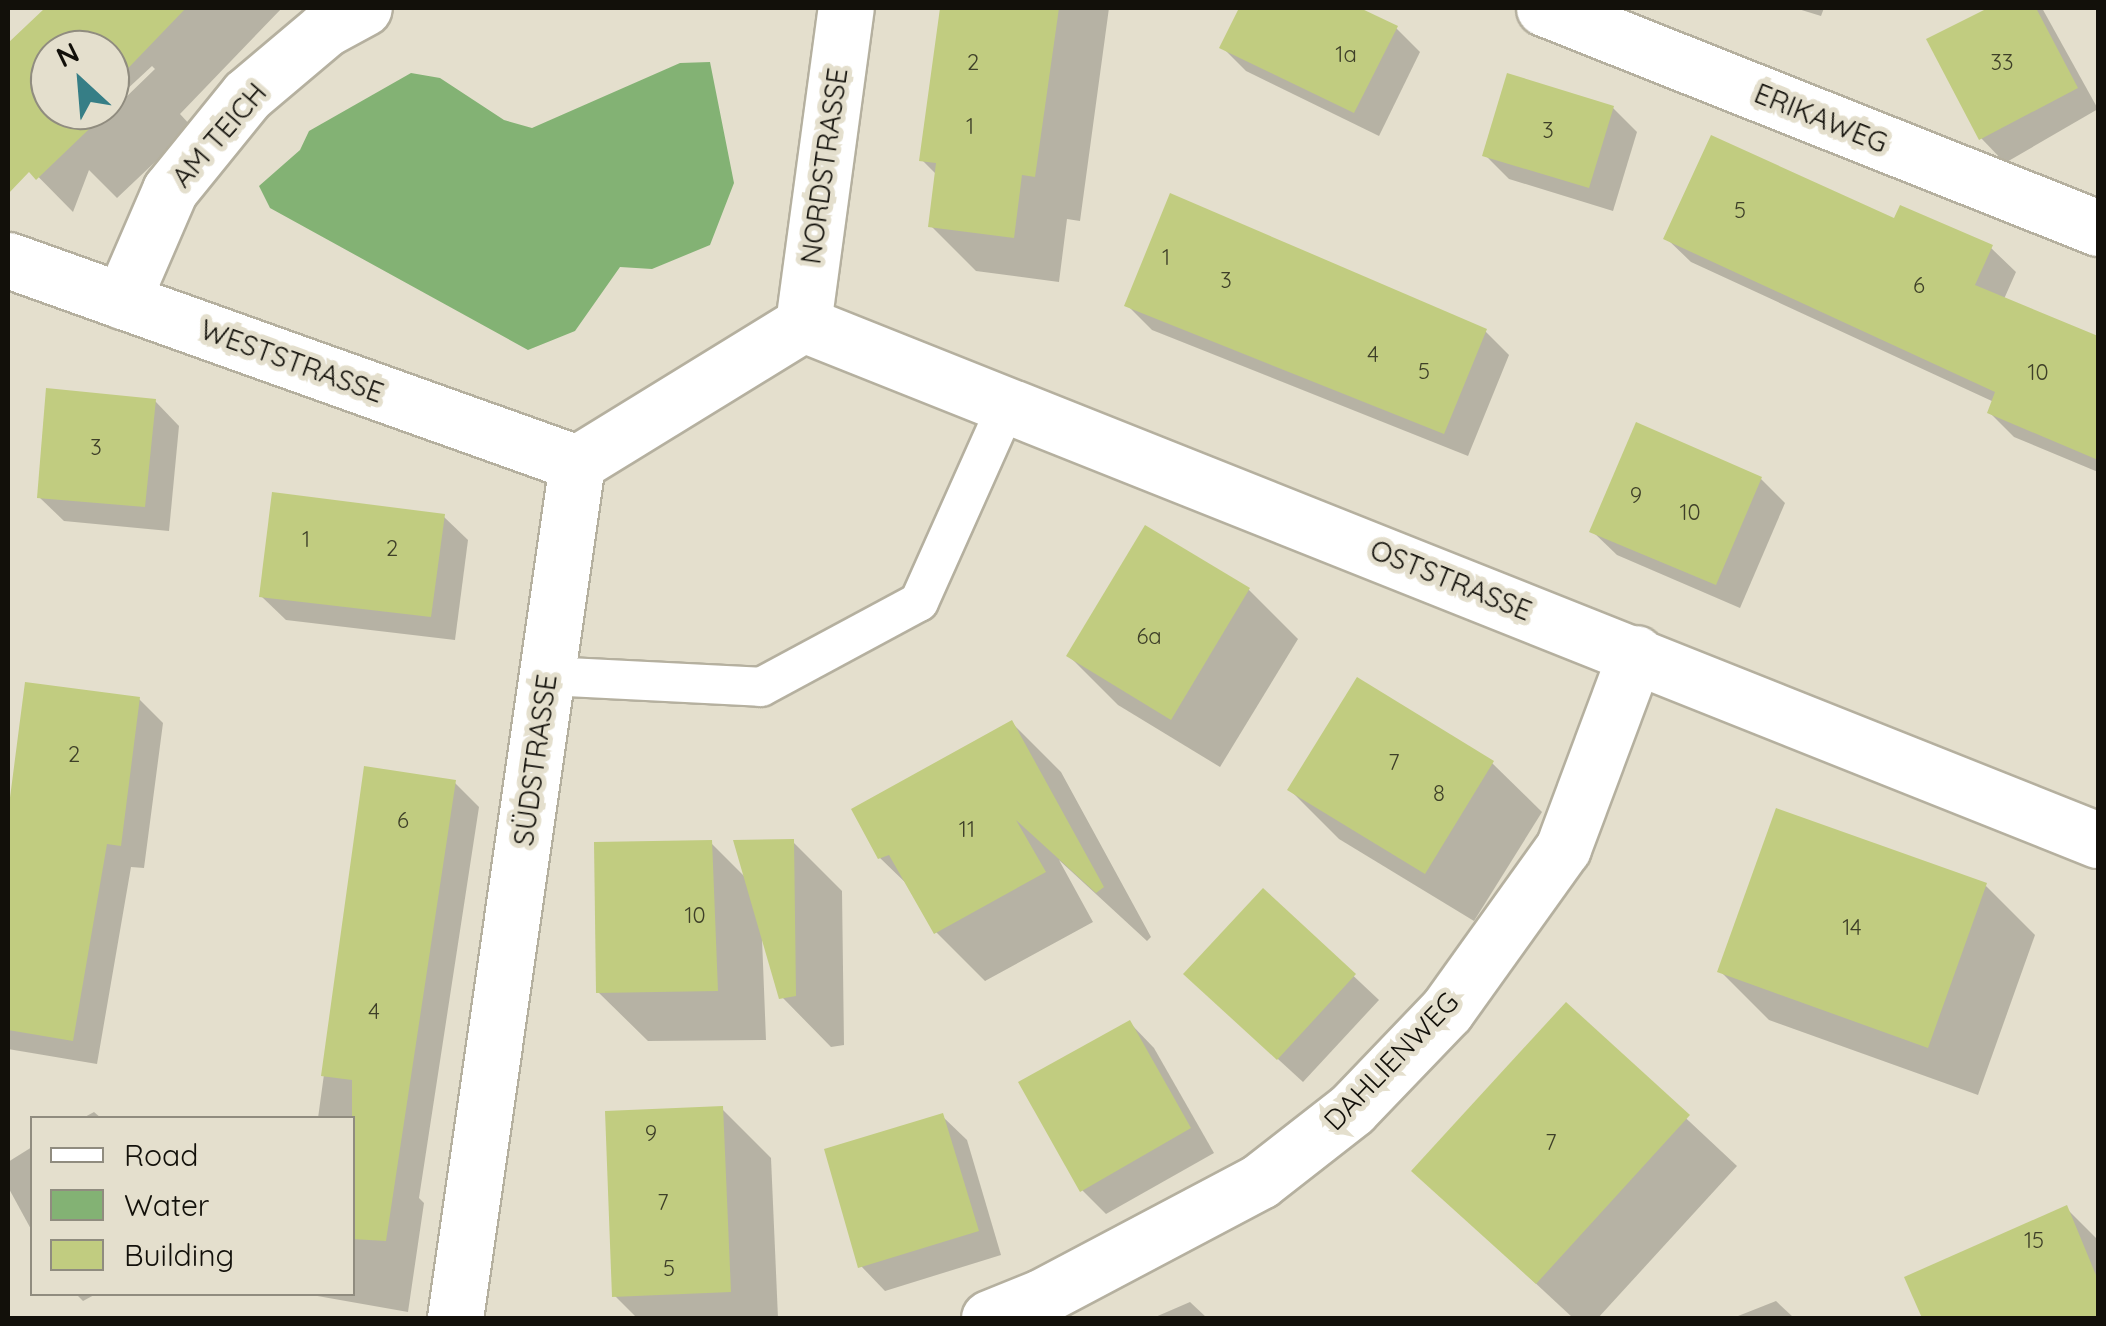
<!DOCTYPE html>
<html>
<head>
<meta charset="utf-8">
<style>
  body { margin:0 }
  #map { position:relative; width:2106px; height:1326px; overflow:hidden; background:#e4dfcd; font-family:Quicksand,sans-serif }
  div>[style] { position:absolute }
  .water>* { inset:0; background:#83b274 }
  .shadow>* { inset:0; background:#0003 }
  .building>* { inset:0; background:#c1cc80 }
  .roads { filter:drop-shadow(2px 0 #b5b09f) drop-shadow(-2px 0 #b5b09f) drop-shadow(0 2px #b5b09f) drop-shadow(0 -2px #b5b09f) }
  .lane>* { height:38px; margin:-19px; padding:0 19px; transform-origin:19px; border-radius:19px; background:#fff }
  .street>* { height:55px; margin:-27.5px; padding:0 27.5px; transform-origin:27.5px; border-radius:27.5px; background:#fff }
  span { translate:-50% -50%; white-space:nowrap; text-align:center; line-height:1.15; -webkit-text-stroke:10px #e4dfcd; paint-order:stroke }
  .number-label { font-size:22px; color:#3e3f28 }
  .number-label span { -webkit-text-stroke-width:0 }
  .street-label { font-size:28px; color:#12100a }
  .frame { position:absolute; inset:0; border:10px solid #12100a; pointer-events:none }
  .legend { position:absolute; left:30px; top:1116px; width:325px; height:180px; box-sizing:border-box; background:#e4dfcd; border:2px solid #908c7f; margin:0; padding:12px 18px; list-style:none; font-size:30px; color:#12100a }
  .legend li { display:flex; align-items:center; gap:20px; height:50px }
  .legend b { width:50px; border:2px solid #908c7f }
  .north { position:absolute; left:30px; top:30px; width:100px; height:100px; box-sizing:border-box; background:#e4dfcd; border:2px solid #908c7f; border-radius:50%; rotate:334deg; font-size:28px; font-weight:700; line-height:40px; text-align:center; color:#12100a }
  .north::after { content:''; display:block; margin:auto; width:35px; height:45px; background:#367e86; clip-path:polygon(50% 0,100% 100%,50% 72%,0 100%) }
</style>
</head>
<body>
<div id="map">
  <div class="water">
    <div style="clip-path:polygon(710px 62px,734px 183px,710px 245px,652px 269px,620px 267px,575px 331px,528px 350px,270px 208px,259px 186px,300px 150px,309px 131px,411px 73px,440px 78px,504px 120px,532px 128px,680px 63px)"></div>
  </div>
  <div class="shadow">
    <div style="clip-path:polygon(evenodd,48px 8px,282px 8px,180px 114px,192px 127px,117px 198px,89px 170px,73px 212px,8px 146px,8px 46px,48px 8px,50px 50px,110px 50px,110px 110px,50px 110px,50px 50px,48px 8px,152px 66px,155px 69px,124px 99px,124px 92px,152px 66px)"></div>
    <div style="clip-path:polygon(943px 8px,1109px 8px,1080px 221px,1067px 219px,1059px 282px,976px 271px,931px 226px,937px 175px,922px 160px)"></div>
    <div style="clip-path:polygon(1242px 8px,1354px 8px,1396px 28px,1420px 52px,1379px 136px,1246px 71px,1222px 47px)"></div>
    <div style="clip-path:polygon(1795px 8px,1824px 8px,1821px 16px)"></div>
    <div style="clip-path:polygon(1993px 8px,2042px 8px,2098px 109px,2005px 163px,1981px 138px,1930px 40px)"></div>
    <div style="clip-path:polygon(1613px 108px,1637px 132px,1613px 211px,1509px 179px,1485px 155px)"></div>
    <div style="clip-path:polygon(1896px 221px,1991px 248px,2016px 272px,2004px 299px,2098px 338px,2098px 472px,2014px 437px,1990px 413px,1994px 402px,1691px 262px,1666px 238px)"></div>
    <div style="clip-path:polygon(1127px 305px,1485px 331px,1509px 355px,1468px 456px,1152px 330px)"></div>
    <div style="clip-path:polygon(155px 401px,179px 426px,169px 531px,64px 521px,39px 497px)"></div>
    <div style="clip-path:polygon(1761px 479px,1785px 503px,1740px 608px,1617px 555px,1592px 531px)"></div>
    <div style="clip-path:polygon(443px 516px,468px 540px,455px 640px,286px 620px,261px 596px)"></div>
    <div style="clip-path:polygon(1146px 528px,1249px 590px,1298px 639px,1220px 767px,1118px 705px,1069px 656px)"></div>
    <div style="clip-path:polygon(27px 685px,139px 699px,163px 723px,144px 868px,131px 867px,97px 1064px,8px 1049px,8px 832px)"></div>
    <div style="clip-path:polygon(1012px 723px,1061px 772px,1151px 937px,1147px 941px,1059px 860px,1093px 922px,985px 981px,936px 932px,911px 888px,880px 858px)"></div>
    <div style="clip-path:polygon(1492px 763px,1542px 812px,1474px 921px,1339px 839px,1290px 790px)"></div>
    <div style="clip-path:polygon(366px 769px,455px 783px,479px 807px,419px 1198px,424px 1203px,408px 1312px,306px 1294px,352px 1294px,352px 1118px,318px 1118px)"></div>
    <div style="clip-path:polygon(793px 842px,842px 891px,844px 1045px,831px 1047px,782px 997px,762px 938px,766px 1040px,648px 1041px,598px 992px,711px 843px,747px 879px)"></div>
    <div style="clip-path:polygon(1986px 886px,2035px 935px,1978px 1095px,1769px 1020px,1720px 971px)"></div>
    <div style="clip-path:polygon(1263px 891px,1379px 1000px,1303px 1082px,1211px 998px)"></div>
    <div style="clip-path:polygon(1566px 1006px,1737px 1166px,1598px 1318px,1573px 1318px,1415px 1171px)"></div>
    <div style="clip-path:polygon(1130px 1023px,1154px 1048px,1214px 1153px,1106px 1214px,1082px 1190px)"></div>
    <div style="clip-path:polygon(722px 1109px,771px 1158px,778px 1318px,637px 1318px,615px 1296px)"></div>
    <div style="clip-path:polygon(94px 1112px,101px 1118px,83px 1118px)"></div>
    <div style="clip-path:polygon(942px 1116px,967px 1140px,1001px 1255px,885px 1291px,861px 1266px)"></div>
    <div style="clip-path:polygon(32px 1147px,32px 1231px,8px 1187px,8px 1162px)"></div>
    <div style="clip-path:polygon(2066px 1208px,2098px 1240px,2098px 1318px,1924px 1318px,1907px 1278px)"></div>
    <div style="clip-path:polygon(76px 1294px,96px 1294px,83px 1301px)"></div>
    <div style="clip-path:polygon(1776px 1301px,1794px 1318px,1733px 1318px)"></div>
    <div style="clip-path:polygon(1190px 1302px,1207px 1318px,1153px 1318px)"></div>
  </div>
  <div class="building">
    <div style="clip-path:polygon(45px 8px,186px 8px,110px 87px,110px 50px,50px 50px,50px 110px,109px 110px,36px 180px,29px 172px,8px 194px,8px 43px)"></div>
    <div style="clip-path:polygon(940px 8px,1059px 8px,1035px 177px,1022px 175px,1014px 238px,928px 227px,936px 163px,919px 161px)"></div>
    <div style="clip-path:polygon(1239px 8px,1360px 8px,1398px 26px,1354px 113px,1219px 48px)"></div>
    <div style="clip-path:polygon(1988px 8px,2036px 8px,2078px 88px,1979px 140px,1926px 39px)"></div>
    <div style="clip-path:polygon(1507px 73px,1614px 106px,1589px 188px,1482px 156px)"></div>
    <div style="clip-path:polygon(1711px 135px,1894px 218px,1900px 205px,1993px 245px,1975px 285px,2098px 336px,2098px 460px,1987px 413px,1995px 392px,1663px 239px)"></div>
    <div style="clip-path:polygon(1170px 193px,1487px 329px,1444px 434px,1124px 306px)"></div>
    <div style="clip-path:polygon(46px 388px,156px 399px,145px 507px,37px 498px)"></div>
    <div style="clip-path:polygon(1636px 422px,1762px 477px,1716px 585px,1589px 532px)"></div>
    <div style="clip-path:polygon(272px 492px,445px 514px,431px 617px,259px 597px)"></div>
    <div style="clip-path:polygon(1145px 525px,1250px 588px,1171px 720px,1066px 656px)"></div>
    <div style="clip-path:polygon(1357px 677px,1494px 761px,1425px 874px,1287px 790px)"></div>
    <div style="clip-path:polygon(25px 682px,140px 697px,121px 846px,107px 844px,73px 1041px,8px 1030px,8px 813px)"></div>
    <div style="clip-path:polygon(1012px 720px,1104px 887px,1096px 893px,1016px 820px,1046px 872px,934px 934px,889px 855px,878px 859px,851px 809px)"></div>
    <div style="clip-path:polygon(364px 766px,456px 780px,386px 1241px,352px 1239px,352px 1080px,321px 1076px)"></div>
    <div style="clip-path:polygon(1776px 808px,1987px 883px,1928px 1048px,1717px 972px)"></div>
    <div style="clip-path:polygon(794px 839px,796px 996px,779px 999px,733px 840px)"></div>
    <div style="clip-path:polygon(712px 840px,718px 991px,596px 993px,594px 842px)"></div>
    <div style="clip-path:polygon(1263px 888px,1356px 974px,1277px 1060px,1183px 974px)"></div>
    <div style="clip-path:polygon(1566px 1002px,1690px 1115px,1536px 1284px,1411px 1171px)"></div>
    <div style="clip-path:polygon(1130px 1020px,1191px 1128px,1080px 1192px,1018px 1082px)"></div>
    <div style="clip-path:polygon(723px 1106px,731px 1292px,612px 1297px,605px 1111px)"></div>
    <div style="clip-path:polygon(943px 1113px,979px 1231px,858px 1268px,824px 1149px)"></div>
    <div style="clip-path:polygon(2067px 1205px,2098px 1280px,2098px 1318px,1922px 1318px,1904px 1277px)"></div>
  </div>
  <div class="roads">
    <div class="lane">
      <div style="left:547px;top:676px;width:214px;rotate:2.9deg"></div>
      <div style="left:761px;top:687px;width:179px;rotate:-28.3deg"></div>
      <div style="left:919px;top:602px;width:216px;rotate:-65.9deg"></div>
    </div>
    <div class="street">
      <div style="left:1544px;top:8px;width:596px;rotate:21.66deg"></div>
      <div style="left:8px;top:260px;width:604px;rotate:19.63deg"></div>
      <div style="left:122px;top:301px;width:121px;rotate:-66.6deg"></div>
      <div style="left:170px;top:190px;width:122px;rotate:-51deg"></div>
      <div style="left:247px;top:95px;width:102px;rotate:-40.2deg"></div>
      <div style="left:325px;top:29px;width:44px;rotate:-28.3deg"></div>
      <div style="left:803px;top:324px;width:1394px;rotate:21.73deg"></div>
      <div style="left:803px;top:324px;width:319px;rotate:-82.3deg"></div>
      <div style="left:577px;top:463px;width:265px;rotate:-31.6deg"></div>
      <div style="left:455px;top:1318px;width:864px;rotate:-81.88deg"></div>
      <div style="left:989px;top:1318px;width:56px;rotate:-22deg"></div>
      <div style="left:1041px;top:1297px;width:248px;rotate:-27.9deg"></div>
      <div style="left:1260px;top:1181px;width:117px;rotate:-38deg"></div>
      <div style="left:1352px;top:1109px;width:137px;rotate:-46.2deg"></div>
      <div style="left:1447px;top:1010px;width:199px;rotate:-54.4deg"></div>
      <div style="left:1563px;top:848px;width:208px;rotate:-69.5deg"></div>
    </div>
  </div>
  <div class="number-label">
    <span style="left:1346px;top:55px">1a</span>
    <span style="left:973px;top:63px">2</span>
    <span style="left:2002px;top:63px">33</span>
    <span style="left:970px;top:127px">1</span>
    <span style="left:1548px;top:131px">3</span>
    <span style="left:1740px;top:211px">5</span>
    <span style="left:1166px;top:258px">1</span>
    <span style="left:1226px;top:281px">3</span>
    <span style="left:1919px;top:286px">6</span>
    <span style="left:1373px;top:355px">4</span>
    <span style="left:1424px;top:372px">5</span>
    <span style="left:2038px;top:373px">10</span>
    <span style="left:96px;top:448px">3</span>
    <span style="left:1636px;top:496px">9</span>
    <span style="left:1690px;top:513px">10</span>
    <span style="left:306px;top:540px">1</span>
    <span style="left:392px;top:549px">2</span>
    <span style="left:1149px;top:637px">6a</span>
    <span style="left:74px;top:755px">2</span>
    <span style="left:1394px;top:763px">7</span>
    <span style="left:1439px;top:794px">8</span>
    <span style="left:403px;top:821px">6</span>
    <span style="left:967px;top:830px">11</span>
    <span style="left:695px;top:916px">10</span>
    <span style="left:1852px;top:928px">14</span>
    <span style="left:374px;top:1012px">4</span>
    <span style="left:651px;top:1134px">9</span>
    <span style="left:1551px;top:1143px">7</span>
    <span style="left:663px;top:1203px">7</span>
    <span style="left:2034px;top:1241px">15</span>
    <span style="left:669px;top:1269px">5</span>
  </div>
  <div class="street-label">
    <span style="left:1821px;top:118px;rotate:22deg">ERIKAWEG</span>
    <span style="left:219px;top:135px;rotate:-49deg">AM TEICH</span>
    <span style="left:824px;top:166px;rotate:-82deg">NORDSTRASSE</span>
    <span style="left:292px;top:361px;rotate:20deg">WESTSTRASSE</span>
    <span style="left:1451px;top:580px;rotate:22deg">OSTSTRASSE</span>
    <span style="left:535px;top:760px;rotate:-82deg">SÜDSTRASSE</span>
    <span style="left:1391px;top:1061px;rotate:-46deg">DAHLIENWEG</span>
  </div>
  <div class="frame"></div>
  <ul class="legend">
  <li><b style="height:12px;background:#fff"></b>Road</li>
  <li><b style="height:28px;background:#83b274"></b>Water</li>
  <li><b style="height:28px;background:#c1cc80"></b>Building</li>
  </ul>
  <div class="north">N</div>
</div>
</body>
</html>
